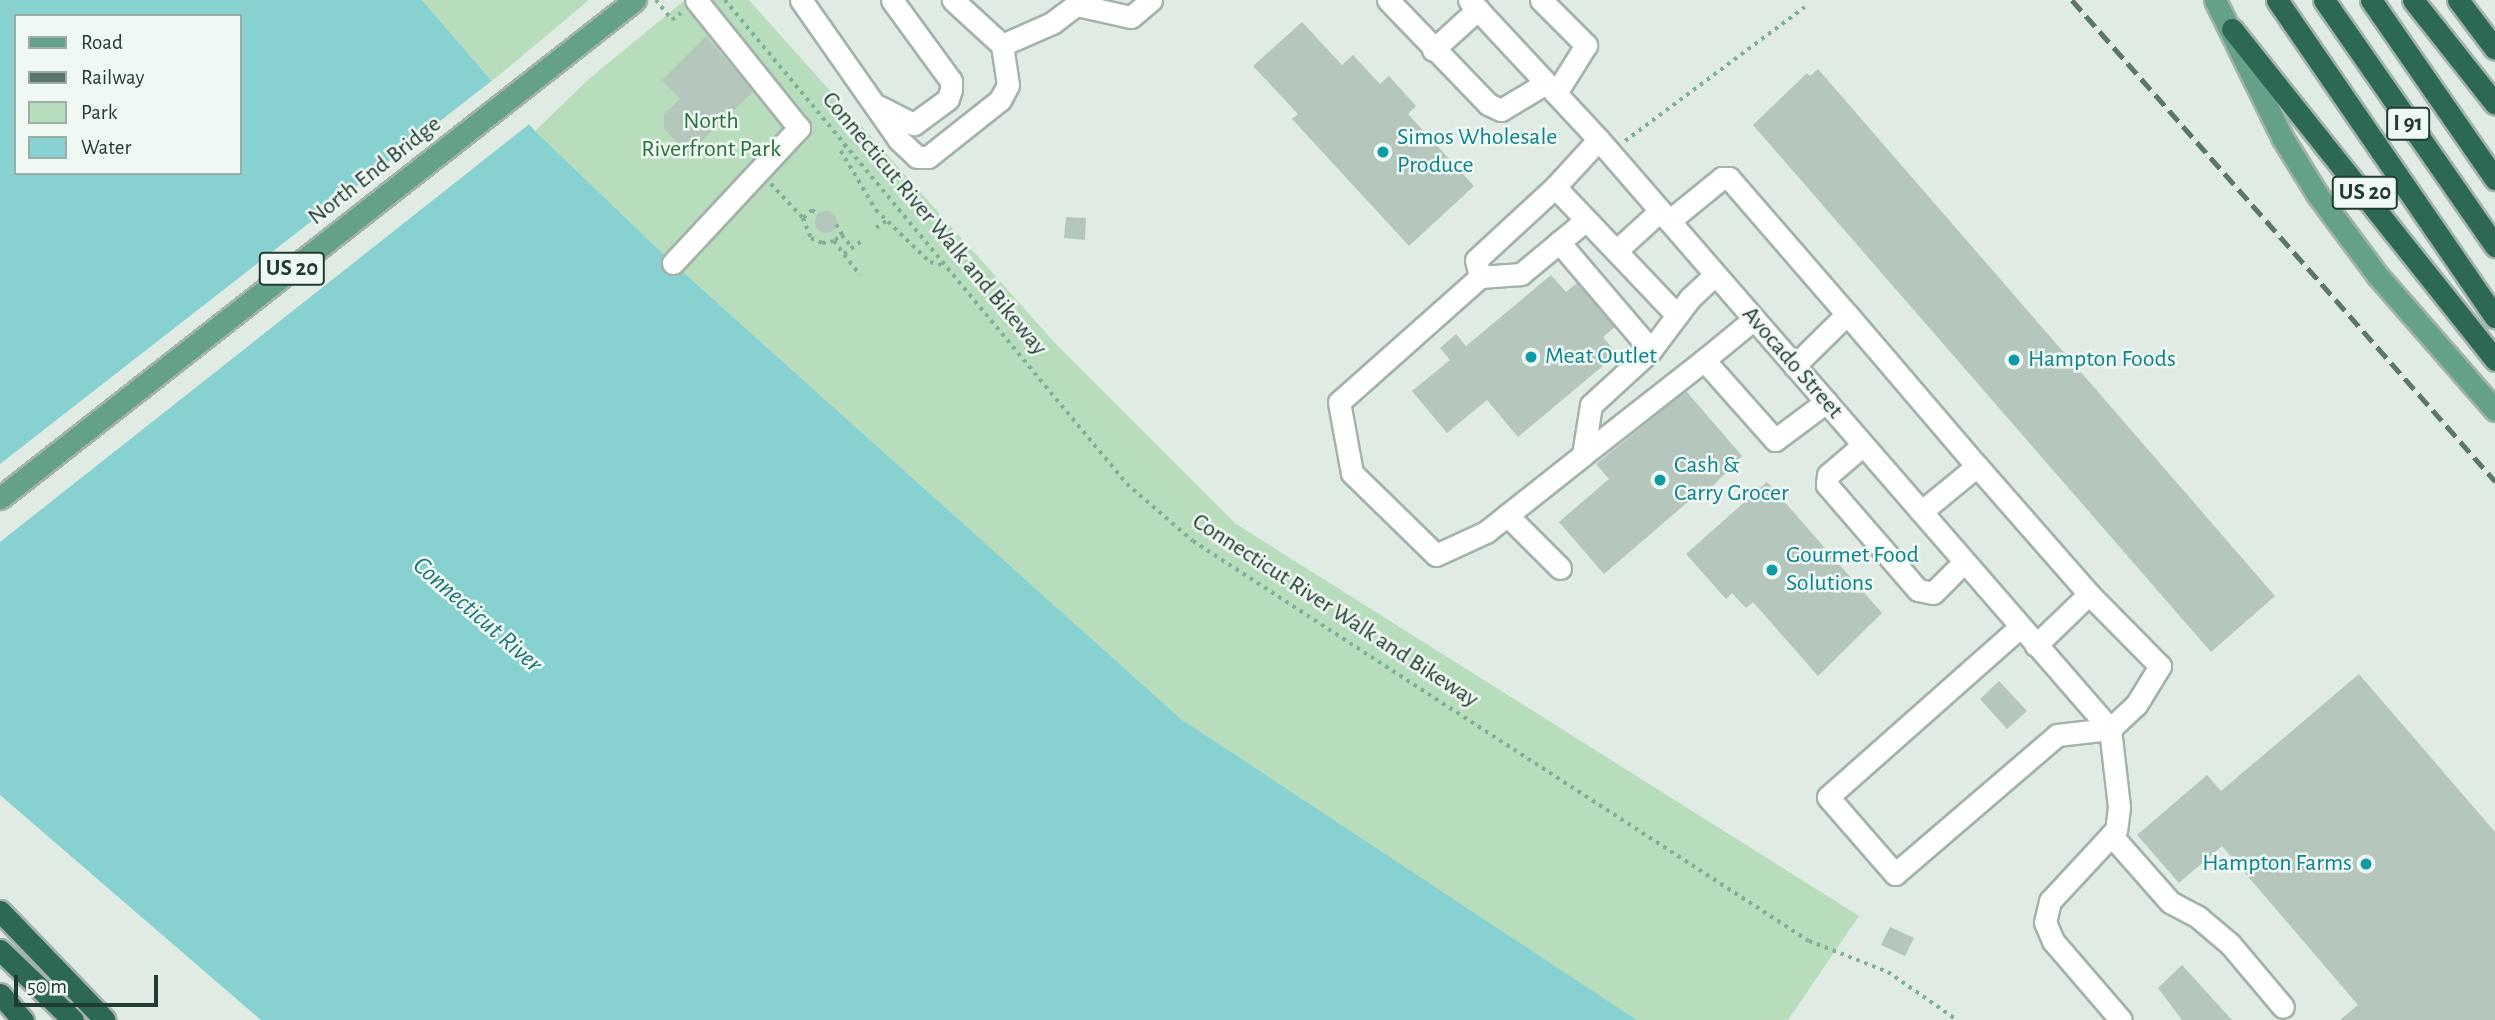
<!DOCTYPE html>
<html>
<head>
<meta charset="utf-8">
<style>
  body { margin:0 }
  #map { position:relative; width:2495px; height:1020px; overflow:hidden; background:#e0ebe4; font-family:"Alegreya Sans",sans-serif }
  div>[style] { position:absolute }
  .green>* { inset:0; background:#b8ddbc }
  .water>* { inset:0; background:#87d1d1 }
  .pier>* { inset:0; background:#e0ebe4 }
  .building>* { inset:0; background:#b5c6bd }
  .round { border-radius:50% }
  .path>* { height:3.5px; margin-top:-1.75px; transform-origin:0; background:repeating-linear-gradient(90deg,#80af99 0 3.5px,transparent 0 8.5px) }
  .roads { filter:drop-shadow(2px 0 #a3b3aa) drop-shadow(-2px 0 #a3b3aa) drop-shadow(0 2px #a3b3aa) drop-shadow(0 -2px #a3b3aa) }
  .minor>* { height:21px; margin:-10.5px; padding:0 10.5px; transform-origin:10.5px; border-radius:10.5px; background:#fff }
  .major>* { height:21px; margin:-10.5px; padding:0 10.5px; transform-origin:10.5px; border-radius:10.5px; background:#64a188 }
  .highway>* { height:21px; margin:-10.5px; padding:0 10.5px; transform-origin:10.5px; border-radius:10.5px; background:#2c6852 }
  .rail>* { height:5px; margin-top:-2.5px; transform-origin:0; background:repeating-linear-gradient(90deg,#5b776b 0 14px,transparent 0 21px) }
  .dots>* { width:19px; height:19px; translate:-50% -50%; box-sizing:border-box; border:4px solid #f0f8f3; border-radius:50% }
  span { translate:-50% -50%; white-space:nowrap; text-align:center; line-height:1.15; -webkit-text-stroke:5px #f0f8f3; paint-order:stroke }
  .shield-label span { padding:2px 5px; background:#f0f8f3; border:2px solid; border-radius:5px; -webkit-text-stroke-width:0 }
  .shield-label { font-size:23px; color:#203b30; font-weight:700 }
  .park-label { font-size:24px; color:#2a723b }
  .culture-label { font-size:24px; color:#0d838f }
  .left { translate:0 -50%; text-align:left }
  .right { translate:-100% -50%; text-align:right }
  .street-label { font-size:24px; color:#203b30 }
  .water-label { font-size:26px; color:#1a7678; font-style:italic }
  .legend { position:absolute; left:14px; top:14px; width:228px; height:161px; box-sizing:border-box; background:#f0f8f3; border:2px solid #9daca5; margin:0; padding:9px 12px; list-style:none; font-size:21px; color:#203b30 }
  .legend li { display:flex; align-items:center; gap:14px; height:35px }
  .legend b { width:35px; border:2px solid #9daca5 }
  .scale { position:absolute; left:14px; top:975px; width:144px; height:32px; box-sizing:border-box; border:4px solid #203b30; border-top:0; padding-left:9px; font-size:21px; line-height:24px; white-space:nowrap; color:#203b30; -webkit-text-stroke:5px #f0f8f3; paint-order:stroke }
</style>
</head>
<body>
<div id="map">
  <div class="green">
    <div style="clip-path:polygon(422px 0,589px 0,492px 81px)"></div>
    <div style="clip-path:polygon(685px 0,749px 0,1055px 343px,1236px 524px,1859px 916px,1788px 1020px,1637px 1020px,1181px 719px,673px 263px,535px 131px,590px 78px)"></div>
  </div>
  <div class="water">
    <div style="clip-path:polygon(evenodd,0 0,422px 0,535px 131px,673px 263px,1181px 719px,1637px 1020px,261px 1020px,0 795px,0 0,16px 16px,240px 16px,240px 173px,16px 173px,16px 16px)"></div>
  </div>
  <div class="pier">
    <div style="clip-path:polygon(494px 79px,532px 122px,0 542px,0 464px)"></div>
  </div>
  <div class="building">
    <div style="clip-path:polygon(1302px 22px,1342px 65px,1353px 55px,1380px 84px,1389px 76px,1416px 106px,1408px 114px,1474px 186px,1409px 246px,1292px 119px,1298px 114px,1253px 66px)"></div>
    <div style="clip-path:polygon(706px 36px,753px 92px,688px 154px,664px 129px,664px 114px,680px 99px,662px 80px)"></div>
    <div style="clip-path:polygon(1818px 69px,2275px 596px,2211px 652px,1753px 125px,1807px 73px,1810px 76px)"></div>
    <div class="round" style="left:815px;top:211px;width:22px;height:22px"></div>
    <div style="clip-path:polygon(1066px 217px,1086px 218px,1085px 240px,1064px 238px)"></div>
    <div style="clip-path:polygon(1551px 275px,1566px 292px,1577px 283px,1615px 327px,1603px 337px,1617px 354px,1518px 437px,1487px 400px,1447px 433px,1412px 391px,1450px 360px,1440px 348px,1456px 334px,1466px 346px)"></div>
    <div style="clip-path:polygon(1686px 391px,1742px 456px,1701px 498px,1697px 494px,1604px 574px,1559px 522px,1609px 479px,1596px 464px)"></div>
    <div style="clip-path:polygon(1767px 482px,1882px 613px,1818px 676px,1753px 602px,1746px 608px,1732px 593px,1726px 599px,1686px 554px)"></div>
    <div style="clip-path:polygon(2359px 674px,2495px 832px,2495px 1020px,2340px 1020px,2358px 1005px,2222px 846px,2179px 883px,2137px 835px,2207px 775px,2221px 791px)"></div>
    <div style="clip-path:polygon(1999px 681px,2027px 711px,2007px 729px,1980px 699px)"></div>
    <div style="clip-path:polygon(1890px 927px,1914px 938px,1905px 956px,1881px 945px)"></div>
    <div style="clip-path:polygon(2182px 965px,2232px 1020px,2182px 1020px,2158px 988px)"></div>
  </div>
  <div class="path">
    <div style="left:656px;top:0;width:26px;rotate:51deg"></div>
    <div style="left:672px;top:20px;width:11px;rotate:-38deg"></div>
    <div style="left:725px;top:0;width:629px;rotate:50.29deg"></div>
    <div style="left:1127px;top:484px;width:87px;rotate:40.8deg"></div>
    <div style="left:1193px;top:541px;width:734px;rotate:33deg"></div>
    <div style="left:1809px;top:941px;width:85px;rotate:21.4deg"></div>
    <div style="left:1888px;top:972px;width:84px;rotate:34.8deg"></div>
    <div style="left:1625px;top:141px;width:224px;rotate:-36.7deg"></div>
    <div style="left:846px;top:145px;width:8px;rotate:130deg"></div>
    <div style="left:841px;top:151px;width:69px;rotate:59.3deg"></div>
    <div style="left:876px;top:210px;width:75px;rotate:43.9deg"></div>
    <div style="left:930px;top:262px;width:16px;rotate:14deg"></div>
    <div style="left:771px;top:184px;width:47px;rotate:46.7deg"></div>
    <div style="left:803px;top:218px;width:22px;rotate:68deg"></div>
    <div style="left:811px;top:238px;width:12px;rotate:24deg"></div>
    <div style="left:822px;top:243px;width:12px;rotate:-9deg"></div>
    <div style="left:834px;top:241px;width:43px;rotate:52.6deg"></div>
    <div style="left:803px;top:218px;width:12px;rotate:-42deg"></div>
    <div style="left:812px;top:210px;width:9px;rotate:36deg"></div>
    <div style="left:876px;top:228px;width:12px;rotate:-35deg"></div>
    <div style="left:842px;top:235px;width:16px;rotate:50deg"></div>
    <div style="left:835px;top:240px;width:9px;rotate:-36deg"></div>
    <div style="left:842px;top:235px;width:12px;rotate:-121deg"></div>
    <div style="left:844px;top:254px;width:21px;rotate:-37deg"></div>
  </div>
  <div class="roads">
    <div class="minor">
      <div style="left:801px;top:0;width:171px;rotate:55deg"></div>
      <div style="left:899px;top:140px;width:25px;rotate:43deg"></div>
      <div style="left:917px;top:157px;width:11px"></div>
      <div style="left:928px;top:157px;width:92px;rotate:-38.4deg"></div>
      <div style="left:1000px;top:100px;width:17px;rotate:-62deg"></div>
      <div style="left:1008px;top:85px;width:40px;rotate:-98.5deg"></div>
      <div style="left:1002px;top:45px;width:67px;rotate:-137.4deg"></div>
      <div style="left:1388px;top:0;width:144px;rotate:46.1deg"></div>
      <div style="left:1488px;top:104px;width:14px;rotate:25deg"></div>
      <div style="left:1501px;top:110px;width:52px;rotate:-31deg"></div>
      <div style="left:1469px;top:0;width:191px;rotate:47.1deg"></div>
      <div style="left:1599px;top:140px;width:780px;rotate:49.06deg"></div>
      <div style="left:1541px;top:0;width:64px;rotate:45deg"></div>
      <div style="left:1586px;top:45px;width:57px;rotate:122deg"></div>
      <div style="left:1077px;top:5px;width:55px;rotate:12.5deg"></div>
      <div style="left:1131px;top:17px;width:26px;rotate:-40deg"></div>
      <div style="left:1002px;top:45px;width:55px;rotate:-23.7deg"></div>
      <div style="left:1052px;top:23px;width:39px;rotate:-37deg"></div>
      <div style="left:1433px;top:50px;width:61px;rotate:-42.3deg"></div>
      <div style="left:880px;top:107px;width:38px;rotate:27deg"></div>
      <div style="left:914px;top:124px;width:42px;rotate:-36.3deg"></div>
      <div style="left:948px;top:99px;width:10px;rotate:-73deg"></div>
      <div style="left:951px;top:89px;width:8px;rotate:-90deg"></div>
      <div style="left:951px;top:81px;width:100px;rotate:-126.1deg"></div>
      <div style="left:1555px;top:187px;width:64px;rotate:-47.5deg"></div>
      <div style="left:1586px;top:220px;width:85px;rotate:140.3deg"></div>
      <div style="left:1521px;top:274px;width:41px;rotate:175.8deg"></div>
      <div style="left:1480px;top:277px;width:188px;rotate:138.4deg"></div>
      <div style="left:1339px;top:402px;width:72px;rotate:79.6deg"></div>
      <div style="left:1352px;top:473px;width:117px;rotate:44.3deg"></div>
      <div style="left:1436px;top:555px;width:55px;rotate:-24.7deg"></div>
      <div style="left:1486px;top:532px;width:124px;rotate:-38.4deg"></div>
      <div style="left:1583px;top:455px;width:51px;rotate:-80.9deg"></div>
      <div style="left:1591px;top:405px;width:81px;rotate:-42.5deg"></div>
      <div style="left:1651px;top:350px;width:65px;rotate:-53.1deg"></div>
      <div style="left:1690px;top:298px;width:34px;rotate:-43deg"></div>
      <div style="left:1669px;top:221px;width:68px;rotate:-39.1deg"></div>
      <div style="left:1722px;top:178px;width:7px"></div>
      <div style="left:1729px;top:178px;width:180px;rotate:49.1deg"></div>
      <div style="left:1847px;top:314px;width:74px;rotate:135.5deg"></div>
      <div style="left:1559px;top:242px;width:142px;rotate:49.6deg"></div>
      <div style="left:1616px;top:251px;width:59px;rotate:-42.3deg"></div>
      <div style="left:673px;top:263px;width:185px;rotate:-47deg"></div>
      <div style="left:799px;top:128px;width:164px;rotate:-128.8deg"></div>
      <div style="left:1480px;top:277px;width:17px;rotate:-103deg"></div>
      <div style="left:1476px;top:260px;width:108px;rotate:-42.7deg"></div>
      <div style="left:1555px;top:187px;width:177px;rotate:46.4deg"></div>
      <div style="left:1847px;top:314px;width:200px;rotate:49.5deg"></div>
      <div style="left:1977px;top:466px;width:72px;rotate:140.6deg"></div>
      <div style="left:1754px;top:319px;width:65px;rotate:140.6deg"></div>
      <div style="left:1704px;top:360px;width:107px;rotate:48.4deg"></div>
      <div style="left:1775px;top:440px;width:64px;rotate:-36.7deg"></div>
      <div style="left:1863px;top:445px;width:46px;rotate:139.4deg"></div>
      <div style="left:1828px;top:475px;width:10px;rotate:96deg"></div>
      <div style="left:1827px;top:485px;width:139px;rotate:49.1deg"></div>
      <div style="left:1918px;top:590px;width:15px;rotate:11deg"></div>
      <div style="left:1933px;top:593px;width:44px;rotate:-45deg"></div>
      <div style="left:1583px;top:455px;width:154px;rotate:-38.1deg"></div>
      <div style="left:1977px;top:466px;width:170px;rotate:48.8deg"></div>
      <div style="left:1507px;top:515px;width:75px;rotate:45deg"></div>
      <div style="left:2020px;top:627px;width:256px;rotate:138.5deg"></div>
      <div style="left:1828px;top:797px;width:102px;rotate:49deg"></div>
      <div style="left:1895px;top:874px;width:213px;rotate:-40.6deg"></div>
      <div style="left:2057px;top:735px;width:53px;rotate:-6.5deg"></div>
      <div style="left:2110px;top:729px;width:35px;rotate:-43deg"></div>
      <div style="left:2136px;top:705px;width:46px;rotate:-58.4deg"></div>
      <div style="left:2160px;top:666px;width:101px;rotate:-134.6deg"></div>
      <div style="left:2089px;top:594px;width:74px;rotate:136.1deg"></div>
      <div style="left:2110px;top:729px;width:79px;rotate:83.4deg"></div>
      <div style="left:2119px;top:807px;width:23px;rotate:97deg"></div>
      <div style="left:2116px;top:830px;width:97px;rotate:132.9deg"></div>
      <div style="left:2050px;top:901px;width:22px;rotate:103deg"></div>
      <div style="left:2045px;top:922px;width:21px;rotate:67deg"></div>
      <div style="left:2053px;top:941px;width:104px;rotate:49.3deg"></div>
      <div style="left:2111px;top:835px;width:89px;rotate:48.6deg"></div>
      <div style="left:2170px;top:902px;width:32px;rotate:28deg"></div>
      <div style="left:2198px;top:917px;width:42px;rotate:40.2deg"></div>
      <div style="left:2230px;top:944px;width:82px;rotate:49.9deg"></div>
    </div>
    <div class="major">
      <div style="left:2215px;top:0;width:153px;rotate:63.9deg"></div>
      <div style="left:2282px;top:137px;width:67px;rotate:58.4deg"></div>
      <div style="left:2317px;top:194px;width:102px;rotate:53.4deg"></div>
      <div style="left:2378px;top:276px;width:178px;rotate:48.9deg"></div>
      <div style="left:0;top:498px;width:807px;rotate:-38.11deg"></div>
    </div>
    <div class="highway">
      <div style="left:2277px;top:0;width:385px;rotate:55.5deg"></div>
      <div style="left:2324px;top:0;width:300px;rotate:55.2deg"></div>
      <div style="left:2371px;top:0;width:218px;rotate:55.3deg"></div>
      <div style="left:2413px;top:0;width:132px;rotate:51.7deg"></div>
      <div style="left:2458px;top:0;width:61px;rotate:52.9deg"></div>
      <div style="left:2232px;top:29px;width:423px;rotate:51.5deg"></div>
      <div style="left:0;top:911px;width:151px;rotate:46.1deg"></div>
      <div style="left:0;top:950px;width:101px;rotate:43.8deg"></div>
      <div style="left:0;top:994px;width:35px;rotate:49deg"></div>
    </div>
  </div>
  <div class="rail">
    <div style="left:2072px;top:0;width:641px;rotate:48.67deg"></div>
  </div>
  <div class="dots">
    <div style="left:1383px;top:152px;background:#0f9aa8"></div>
    <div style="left:1531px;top:357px;background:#0f9aa8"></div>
    <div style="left:2014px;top:360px;background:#0f9aa8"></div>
    <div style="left:1660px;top:480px;background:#0f9aa8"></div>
    <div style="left:1772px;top:570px;background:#0f9aa8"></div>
    <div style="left:2366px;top:864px;background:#0f9aa8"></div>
  </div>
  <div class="shield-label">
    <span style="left:2408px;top:124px">I 91</span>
    <span style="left:2365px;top:193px">US 20</span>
    <span style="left:292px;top:269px">US 20</span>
  </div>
  <div class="park-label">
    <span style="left:711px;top:136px">North<br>Riverfront Park</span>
  </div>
  <div class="culture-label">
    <span class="left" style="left:1397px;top:152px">Simos Wholesale<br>Produce</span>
    <span class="left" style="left:1545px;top:357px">Meat Outlet</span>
    <span class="left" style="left:2028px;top:360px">Hampton Foods</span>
    <span class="left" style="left:1674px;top:480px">Cash &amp;<br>Carry Grocer</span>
    <span class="left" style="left:1786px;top:570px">Gourmet Food<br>Solutions</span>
    <span class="right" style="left:2352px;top:864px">Hampton Farms</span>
  </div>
  <div class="street-label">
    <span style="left:375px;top:171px;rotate:-38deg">North End Bridge</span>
    <span style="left:934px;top:224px;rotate:50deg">Connecticut River Walk and Bikeway</span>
    <span style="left:1792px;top:363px;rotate:49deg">Avocado Street</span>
    <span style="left:1335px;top:611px;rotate:33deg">Connecticut River Walk and Bikeway</span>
  </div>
  <div class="water-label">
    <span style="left:477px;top:615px;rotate:41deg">Connecticut River</span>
  </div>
  <ul class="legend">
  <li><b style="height:9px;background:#64a188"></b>Road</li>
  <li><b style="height:9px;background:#5b776b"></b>Railway</li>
  <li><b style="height:19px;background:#b8ddbc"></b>Park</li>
  <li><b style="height:19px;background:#87d1d1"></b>Water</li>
  </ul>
  <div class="scale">50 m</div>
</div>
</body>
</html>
